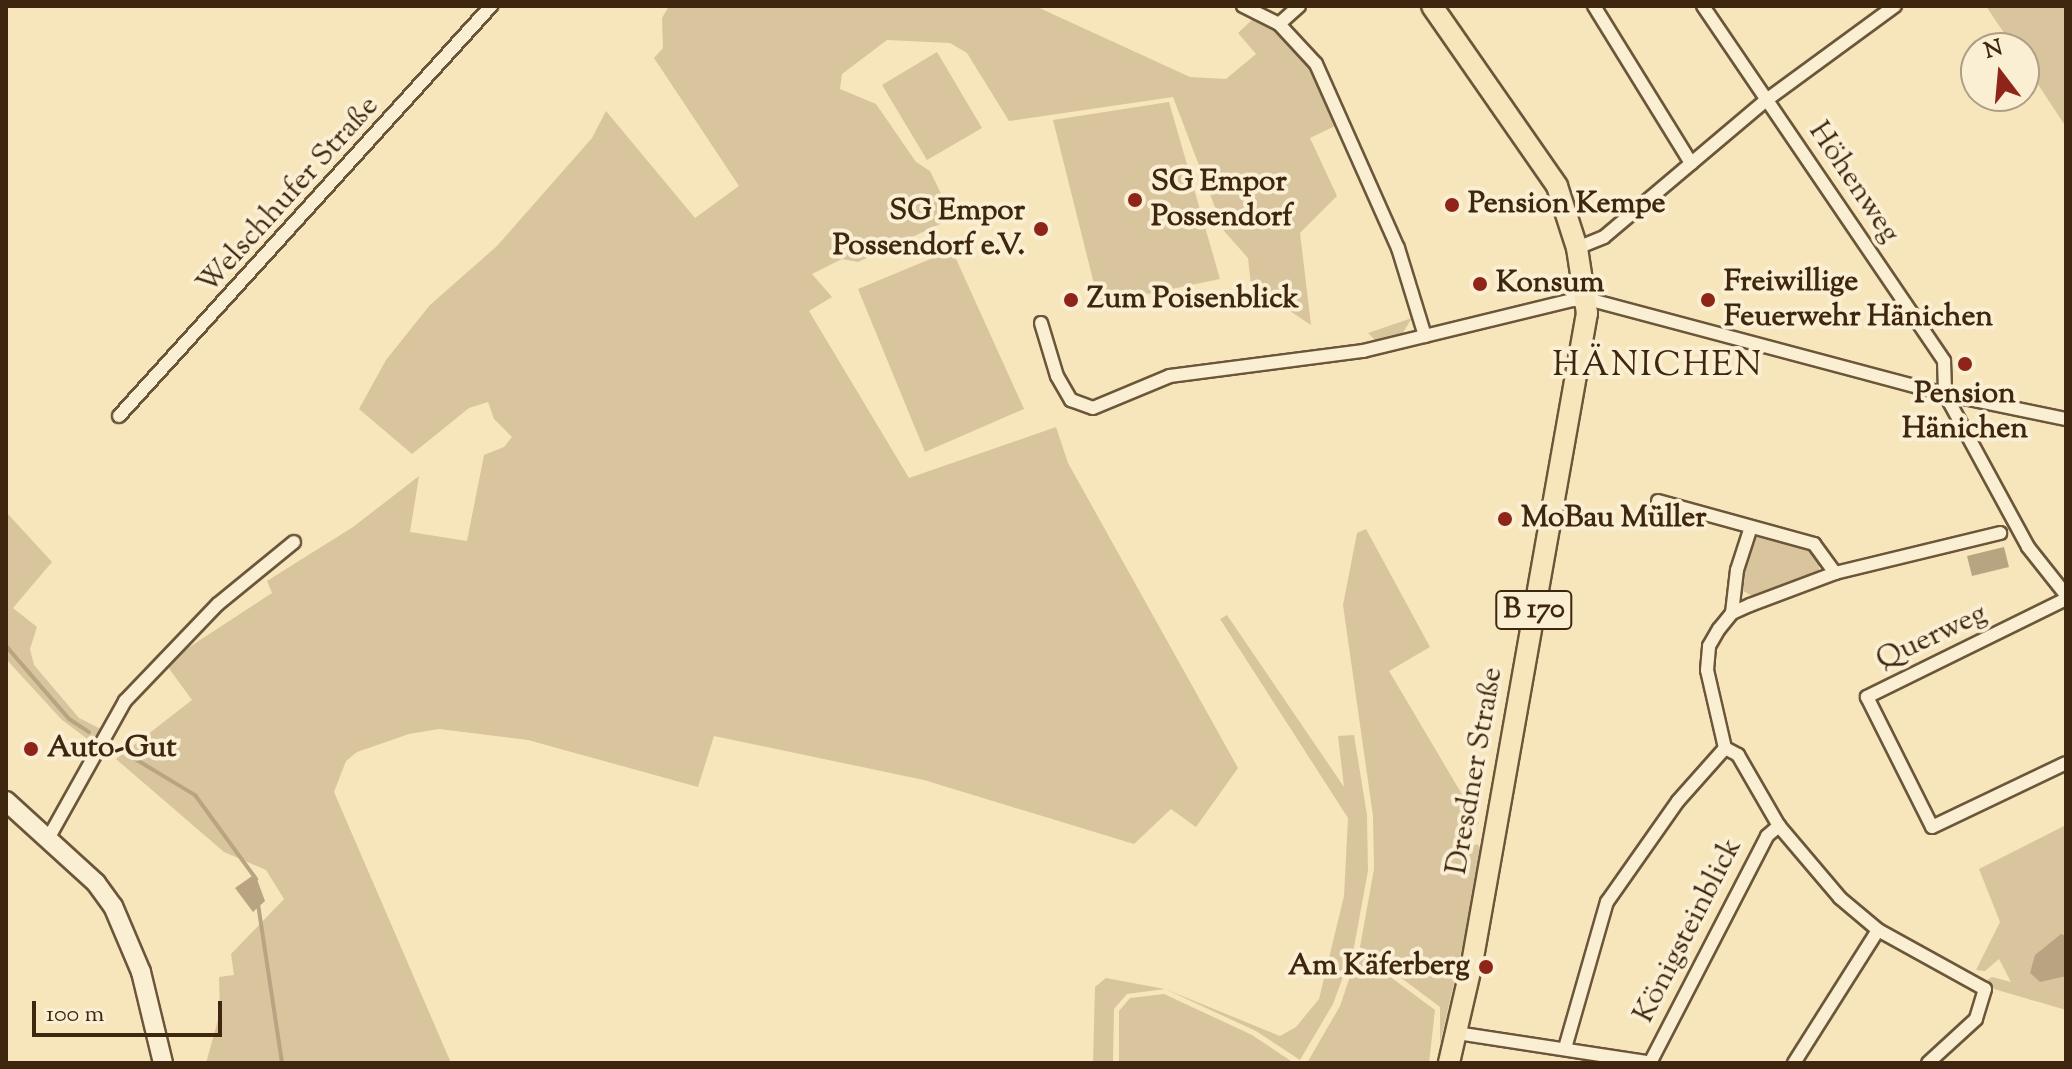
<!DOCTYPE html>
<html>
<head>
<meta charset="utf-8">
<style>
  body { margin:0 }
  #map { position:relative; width:2072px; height:1069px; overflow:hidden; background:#f7e5bb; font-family:"Sorts Mill Goudy",serif }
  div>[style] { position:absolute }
  .green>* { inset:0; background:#d8c59e }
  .water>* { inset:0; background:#b8a481 }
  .stream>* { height:4px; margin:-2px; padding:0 2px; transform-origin:2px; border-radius:2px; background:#b8a481 }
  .roads { filter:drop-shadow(2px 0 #6c563a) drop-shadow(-2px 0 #6c563a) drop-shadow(0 2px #6c563a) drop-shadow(0 -2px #6c563a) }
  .street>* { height:12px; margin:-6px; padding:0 6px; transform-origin:6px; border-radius:6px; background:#faeed3 }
  .secondary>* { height:18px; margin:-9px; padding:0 9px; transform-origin:9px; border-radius:9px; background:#faeed3 }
  .primary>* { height:20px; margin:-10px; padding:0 10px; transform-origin:10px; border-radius:10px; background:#f7e5bb }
  .dots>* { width:22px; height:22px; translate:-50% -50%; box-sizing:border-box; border:4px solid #faeed3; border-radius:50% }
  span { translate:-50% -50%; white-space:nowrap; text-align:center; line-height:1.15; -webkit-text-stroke:8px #faeed3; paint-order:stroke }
  .shield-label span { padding:2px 6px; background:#faeed3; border:2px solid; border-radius:6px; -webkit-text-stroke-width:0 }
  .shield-label { font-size:28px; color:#3e260f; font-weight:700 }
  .poi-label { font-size:30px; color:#3e260f; font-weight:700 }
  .left { translate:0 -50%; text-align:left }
  .right { translate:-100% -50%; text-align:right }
  .street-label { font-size:30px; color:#3e260f }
  .quarter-label { font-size:34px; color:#3e260f; letter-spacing:2px }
  .frame { position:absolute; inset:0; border:8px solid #3e260f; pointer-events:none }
  .north { position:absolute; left:1960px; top:32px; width:80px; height:80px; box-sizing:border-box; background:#faeed3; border:2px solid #af9e85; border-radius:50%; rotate:344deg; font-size:22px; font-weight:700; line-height:32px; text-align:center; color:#3e260f }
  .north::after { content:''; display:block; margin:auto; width:28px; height:36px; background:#8f2418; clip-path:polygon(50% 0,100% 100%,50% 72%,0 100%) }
  .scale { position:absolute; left:32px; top:1001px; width:190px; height:36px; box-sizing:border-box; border:4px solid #3e260f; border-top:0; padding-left:10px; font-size:24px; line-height:28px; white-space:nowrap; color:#3e260f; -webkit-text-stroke:6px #faeed3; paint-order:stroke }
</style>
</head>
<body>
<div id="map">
  <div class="green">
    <div style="clip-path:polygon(669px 6px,1035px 6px,1190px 77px,1226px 79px,1256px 54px,1238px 33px,1254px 18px,1281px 34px,1309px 64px,1337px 125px,1310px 138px,1337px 196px,1300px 233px,1311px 325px,1251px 285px,1248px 258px,1224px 231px,1173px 97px,1009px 121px,967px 53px,950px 43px,887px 40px,842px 74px,840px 89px,876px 104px,916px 162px,930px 171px,953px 218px,858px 262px,842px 259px,812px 274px,832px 297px,809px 311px,909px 478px,1056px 427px,1068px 463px,1238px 768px,1196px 827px,1171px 809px,1134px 844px,924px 780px,714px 736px,698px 787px,528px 740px,439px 729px,409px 734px,357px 752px,346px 761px,334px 792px,451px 1063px,206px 1063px,220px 1013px,219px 977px,234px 975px,231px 954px,284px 899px,266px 870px,224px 852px,116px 759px,192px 700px,165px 663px,272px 593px,267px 581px,353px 527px,419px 476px,410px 532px,467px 541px,484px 455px,504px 447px,512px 437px,494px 419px,488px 402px,469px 408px,412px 454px,359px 409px,386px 360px,430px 305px,497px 246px,592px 138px,606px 111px,695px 218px,739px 186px,654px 58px,663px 48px,662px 18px)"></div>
    <div style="clip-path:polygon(1986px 6px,2066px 6px,2066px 127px,2024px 63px,2024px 48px,2014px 48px)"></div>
    <div style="clip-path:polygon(937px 52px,982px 128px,927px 160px,882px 85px)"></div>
    <div style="clip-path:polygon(1169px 102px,1220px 279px,1099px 304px,1053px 120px)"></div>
    <div style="clip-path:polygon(952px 250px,1024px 409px,925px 452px,858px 289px)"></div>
    <div style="clip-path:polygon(1412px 318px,1402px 334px,1376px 341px,1368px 333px)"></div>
    <div style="clip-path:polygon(6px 512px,52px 562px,13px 608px,37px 627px,30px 649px,34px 665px,79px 718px,101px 729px,93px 743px,62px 720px,6px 659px)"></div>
    <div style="clip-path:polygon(1366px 529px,1430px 647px,1389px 671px,1479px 823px,1461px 842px,1467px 849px,1477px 844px,1484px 852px,1440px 1044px,1440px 1007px,1360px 947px,1374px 869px,1373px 816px,1343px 605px,1357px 533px)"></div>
    <div style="clip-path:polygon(1758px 536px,1807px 546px,1819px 554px,1819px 571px,1752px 596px,1740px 589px,1750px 542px)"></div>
    <div style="clip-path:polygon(1227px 615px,1344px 787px,1338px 736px,1354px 735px,1367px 815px,1368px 871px,1354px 947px,1333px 1004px,1300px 1060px,1256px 1031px,1165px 989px,1127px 994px,1114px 1009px,1113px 1063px,1093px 1063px,1095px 987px,1106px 978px,1165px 989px,1280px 1036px,1296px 1027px,1319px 999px,1344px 896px,1348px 818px,1220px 619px)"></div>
    <div style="clip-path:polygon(2066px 825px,2066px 1010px,1994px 989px,1987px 980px,1992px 977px,2011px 982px,1999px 959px,1985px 971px,1976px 970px,2000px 922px,1979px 869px)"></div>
    <div style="clip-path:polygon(1358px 953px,1435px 1010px,1429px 1063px,1307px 1063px,1340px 1006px)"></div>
    <div style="clip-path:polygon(1164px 994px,1252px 1035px,1294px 1063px,1119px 1063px,1119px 1011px,1130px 998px)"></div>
  </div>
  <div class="water">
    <div style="clip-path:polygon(2004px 547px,2009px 567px,1972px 576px,1967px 556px)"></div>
    <div style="clip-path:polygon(255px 874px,265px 901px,253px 912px,235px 888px)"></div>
    <div style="clip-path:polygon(2061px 934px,2066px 936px,2066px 976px,2040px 982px,2030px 973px,2035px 955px)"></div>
  </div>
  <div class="stream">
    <div style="left:6px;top:646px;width:96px;rotate:49.2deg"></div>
    <div style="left:69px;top:719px;width:24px;rotate:33deg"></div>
    <div style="left:112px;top:745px;width:97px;rotate:31.1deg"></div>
    <div style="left:195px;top:795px;width:104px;rotate:54deg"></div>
    <div style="left:258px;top:904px;width:161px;rotate:81.4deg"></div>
  </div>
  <div class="roads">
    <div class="street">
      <div style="left:1243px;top:6px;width:40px;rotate:26.6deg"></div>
      <div style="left:1279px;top:24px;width:54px;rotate:47.2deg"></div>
      <div style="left:1316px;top:64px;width:201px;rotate:66deg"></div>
      <div style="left:1398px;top:248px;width:92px;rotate:72.9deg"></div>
      <div style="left:1594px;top:6px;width:185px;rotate:58.3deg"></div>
      <div style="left:1703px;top:6px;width:429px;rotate:55.8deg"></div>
      <div style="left:1944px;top:361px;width:33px;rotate:88deg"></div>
      <div style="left:1945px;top:394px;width:174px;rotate:61.5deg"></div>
      <div style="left:2028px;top:547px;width:61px;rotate:51.6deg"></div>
      <div style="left:1279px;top:24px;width:27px;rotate:-42deg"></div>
      <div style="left:1577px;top:248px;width:29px;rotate:-22deg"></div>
      <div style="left:1604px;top:237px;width:211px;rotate:-40.2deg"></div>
      <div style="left:1765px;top:101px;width:161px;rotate:-36.2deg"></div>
      <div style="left:1041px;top:323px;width:55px;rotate:73.2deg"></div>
      <div style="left:1057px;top:376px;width:28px;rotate:60deg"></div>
      <div style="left:1071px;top:400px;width:23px;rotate:20deg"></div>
      <div style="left:1093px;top:408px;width:83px;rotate:-22.6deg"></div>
      <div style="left:1170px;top:376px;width:195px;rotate:-7.4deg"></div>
      <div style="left:1363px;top:351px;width:215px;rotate:-13.7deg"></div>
      <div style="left:1572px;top:300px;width:23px;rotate:2deg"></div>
      <div style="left:1595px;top:301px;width:362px;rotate:14.9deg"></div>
      <div style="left:1945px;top:394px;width:124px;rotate:11.7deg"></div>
      <div style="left:119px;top:416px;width:554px;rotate:-47.78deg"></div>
      <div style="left:1658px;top:501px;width:162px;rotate:15.4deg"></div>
      <div style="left:1814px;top:544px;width:36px;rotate:54deg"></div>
      <div style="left:1835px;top:573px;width:170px;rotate:-13.6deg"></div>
      <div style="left:2066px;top:599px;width:222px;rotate:153.8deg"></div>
      <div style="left:1867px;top:697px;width:145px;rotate:63.4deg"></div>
      <div style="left:1932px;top:827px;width:148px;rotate:-25.5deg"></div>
      <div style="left:1732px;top:613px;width:43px;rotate:-83.4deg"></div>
      <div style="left:1737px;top:570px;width:45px;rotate:-72deg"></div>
      <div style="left:1725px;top:748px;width:15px;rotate:28deg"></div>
      <div style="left:1738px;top:755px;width:82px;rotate:60deg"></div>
      <div style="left:1779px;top:826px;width:94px;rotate:49.7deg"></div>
      <div style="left:1840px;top:898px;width:50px;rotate:40.1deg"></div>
      <div style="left:1878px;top:930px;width:122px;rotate:28.9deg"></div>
      <div style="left:1985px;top:989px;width:31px;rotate:107deg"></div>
      <div style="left:1976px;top:1019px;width:65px;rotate:137.5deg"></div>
      <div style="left:1725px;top:748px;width:80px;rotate:-103deg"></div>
      <div style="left:1707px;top:670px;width:24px;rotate:-85deg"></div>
      <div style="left:1709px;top:646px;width:20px;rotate:-60deg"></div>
      <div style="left:1719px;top:629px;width:21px;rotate:-51deg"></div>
      <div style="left:1732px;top:613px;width:20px;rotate:-24deg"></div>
      <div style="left:1750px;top:605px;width:91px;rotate:-20.6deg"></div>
      <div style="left:49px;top:837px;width:156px;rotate:-60.8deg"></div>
      <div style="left:125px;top:701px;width:134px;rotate:-46.2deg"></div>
      <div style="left:218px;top:604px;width:98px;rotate:-39.2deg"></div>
      <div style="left:1457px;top:1033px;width:197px;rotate:8.7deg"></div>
      <div style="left:1565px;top:1048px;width:152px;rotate:-74deg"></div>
      <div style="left:1607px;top:902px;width:123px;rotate:-54.9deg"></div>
      <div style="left:1678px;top:801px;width:71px;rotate:-48.4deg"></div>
      <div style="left:1650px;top:1063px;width:255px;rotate:-62.7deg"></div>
      <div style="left:1767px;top:836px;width:16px;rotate:-40deg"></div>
      <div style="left:1794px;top:1063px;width:157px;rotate:-57.7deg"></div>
    </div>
    <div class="secondary">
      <div style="left:6px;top:801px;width:122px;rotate:42.3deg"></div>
      <div style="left:96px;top:883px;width:29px;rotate:54deg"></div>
      <div style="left:113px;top:906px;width:72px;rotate:67deg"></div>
      <div style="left:141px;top:972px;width:94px;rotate:76.4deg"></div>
    </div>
    <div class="primary">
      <div style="left:1432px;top:6px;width:219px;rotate:55.2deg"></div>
      <div style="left:1557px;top:186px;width:65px;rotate:72.1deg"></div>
      <div style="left:1577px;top:248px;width:66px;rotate:81.3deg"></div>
      <div style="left:1587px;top:313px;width:660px;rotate:100.03deg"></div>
      <div style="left:1472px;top:963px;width:103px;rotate:103deg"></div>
    </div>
  </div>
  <div class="dots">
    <div style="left:1135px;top:200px;background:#8f2418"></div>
    <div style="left:1452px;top:205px;background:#8f2418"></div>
    <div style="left:1041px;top:229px;background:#8f2418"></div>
    <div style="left:1480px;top:284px;background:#8f2418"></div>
    <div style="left:1071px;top:300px;background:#8f2418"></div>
    <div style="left:1708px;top:300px;background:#8f2418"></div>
    <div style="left:1965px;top:364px;background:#8f2418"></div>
    <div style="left:1505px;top:519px;background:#8f2418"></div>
    <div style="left:31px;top:749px;background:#8f2418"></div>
    <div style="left:1486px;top:967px;background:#8f2418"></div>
  </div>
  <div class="shield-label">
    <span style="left:1534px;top:610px">B 170</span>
  </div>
  <div class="poi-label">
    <span class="left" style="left:1151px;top:200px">SG Empor<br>Possendorf</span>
    <span class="left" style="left:1468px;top:205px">Pension Kempe</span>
    <span class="right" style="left:1025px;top:229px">SG Empor<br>Possendorf e.V.</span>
    <span class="left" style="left:1724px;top:300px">Freiwillige<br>Feuerwehr Hänichen</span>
    <span class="left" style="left:1496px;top:284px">Konsum</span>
    <span class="left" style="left:1087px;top:300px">Zum Poisenblick</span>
    <span style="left:1965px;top:412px">Pension<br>Hänichen</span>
    <span class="left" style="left:1521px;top:519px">MoBau Müller</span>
    <span class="left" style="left:47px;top:749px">Auto-Gut</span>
    <span class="right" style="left:1470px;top:967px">Am Käferberg</span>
  </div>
  <div class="street-label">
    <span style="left:1853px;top:183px;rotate:56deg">Höhenweg</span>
    <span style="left:289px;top:196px;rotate:-48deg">Welschhufer Straße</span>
    <span style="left:1932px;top:638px;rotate:-25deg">Querweg</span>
    <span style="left:1476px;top:771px;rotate:-80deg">Dresdner Straße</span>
    <span style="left:1689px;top:931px;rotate:-63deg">Königsteinblick</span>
  </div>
  <div class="quarter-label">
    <span style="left:1658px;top:367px">HÄNICHEN</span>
  </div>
  <div class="frame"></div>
  <div class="north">N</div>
  <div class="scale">100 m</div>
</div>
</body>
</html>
